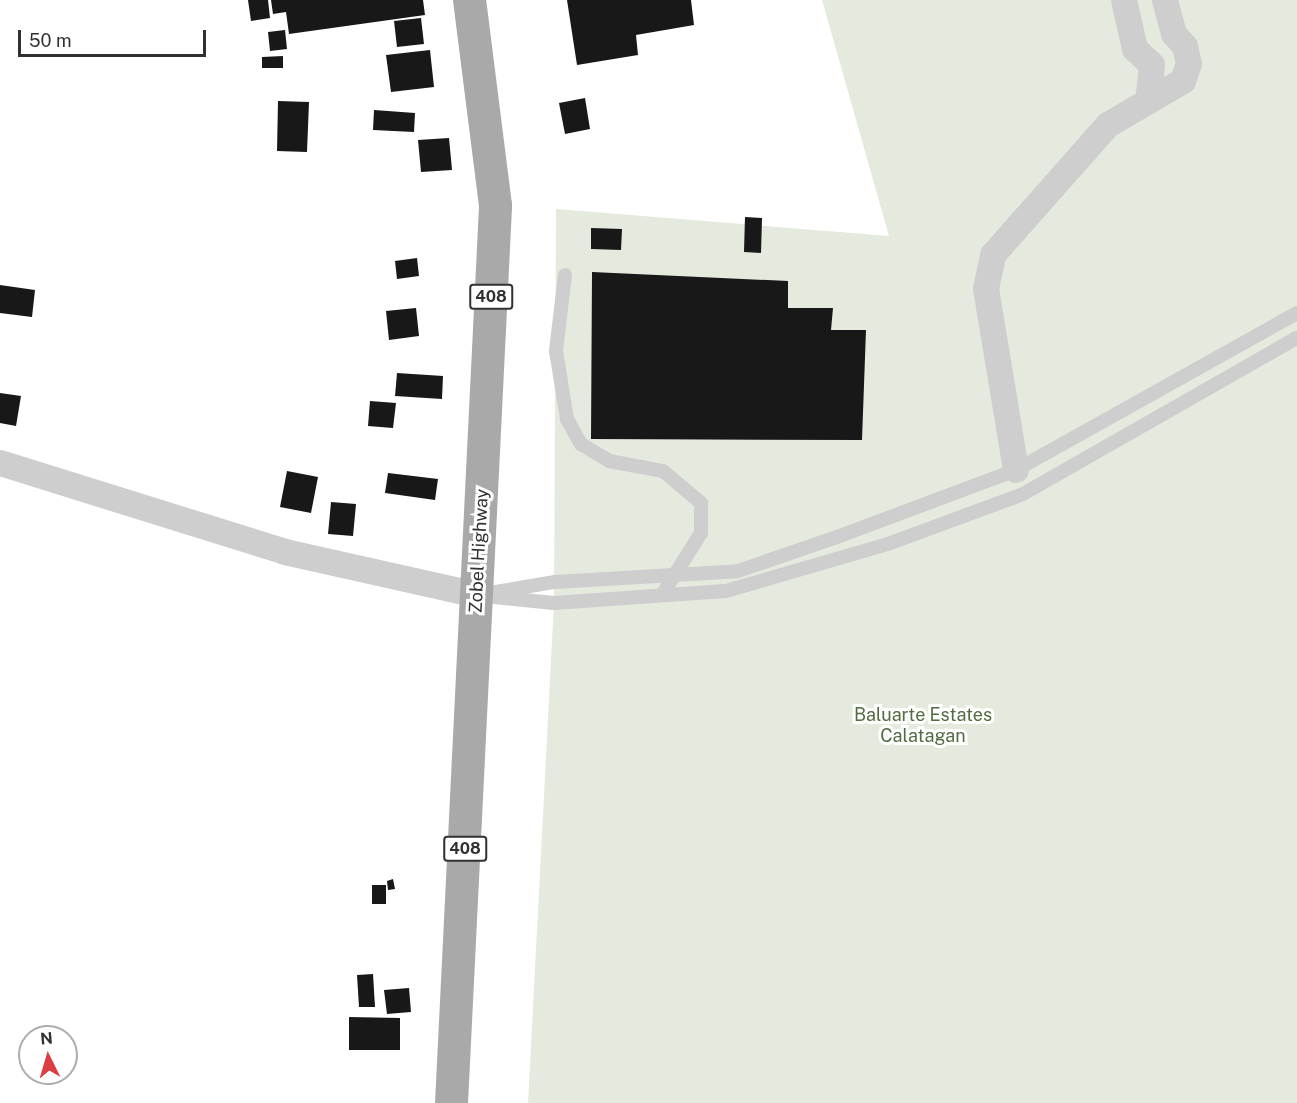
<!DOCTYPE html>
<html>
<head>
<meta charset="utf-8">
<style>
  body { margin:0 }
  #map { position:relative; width:1297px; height:1103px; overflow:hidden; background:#fff; font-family:"Public Sans",sans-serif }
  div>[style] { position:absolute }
  .green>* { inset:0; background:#e4eadd }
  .building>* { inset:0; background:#181818 }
  .service>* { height:14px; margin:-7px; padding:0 7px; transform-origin:7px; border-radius:7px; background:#cecece }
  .minor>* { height:26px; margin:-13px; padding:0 13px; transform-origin:13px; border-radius:13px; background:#cecece }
  .primary>* { height:33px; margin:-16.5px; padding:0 16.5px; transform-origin:16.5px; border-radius:16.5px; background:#a9a9a9 }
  span { translate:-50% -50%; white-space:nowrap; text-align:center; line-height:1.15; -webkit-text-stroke:6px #fff; paint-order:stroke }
  .shield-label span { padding:2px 4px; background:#fff; border:2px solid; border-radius:4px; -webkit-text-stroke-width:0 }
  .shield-label { font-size:16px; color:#313131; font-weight:700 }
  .street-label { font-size:18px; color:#313131 }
  .park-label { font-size:18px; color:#536b40 }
  .north { position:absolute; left:18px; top:1025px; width:60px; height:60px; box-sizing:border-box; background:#fff; border:2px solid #adadad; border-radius:50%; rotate:355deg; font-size:16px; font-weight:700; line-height:24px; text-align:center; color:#313131 }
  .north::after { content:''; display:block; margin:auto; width:21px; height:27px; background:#dd3e44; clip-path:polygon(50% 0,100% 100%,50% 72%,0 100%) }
  .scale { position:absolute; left:18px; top:30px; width:188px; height:27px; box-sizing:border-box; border:3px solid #313131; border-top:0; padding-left:8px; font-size:18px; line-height:21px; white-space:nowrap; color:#313131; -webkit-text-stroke:4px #fff; paint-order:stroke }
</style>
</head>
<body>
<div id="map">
  <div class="green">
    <div style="clip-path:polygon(822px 0,1297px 0,1297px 1103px,528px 1103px,554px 603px,556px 209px,889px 236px)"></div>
  </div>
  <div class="building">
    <div style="clip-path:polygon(248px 0,268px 0,270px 18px,251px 21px)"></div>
    <div style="clip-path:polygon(271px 0,423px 0,425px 15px,289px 34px,286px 12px,273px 14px)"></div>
    <div style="clip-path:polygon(567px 0,691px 0,694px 25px,636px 35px,638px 55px,577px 65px)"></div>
    <div style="clip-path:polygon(421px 18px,424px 44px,397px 47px,394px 21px)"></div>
    <div style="clip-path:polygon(285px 30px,287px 49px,270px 51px,268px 32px)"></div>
    <div style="clip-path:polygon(430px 50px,434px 87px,391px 92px,386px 55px)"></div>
    <div style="clip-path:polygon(283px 56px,283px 68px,262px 68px,262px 57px)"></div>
    <div style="clip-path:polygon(585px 98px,590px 129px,565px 134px,559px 103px)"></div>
    <div style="clip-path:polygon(278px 101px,309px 102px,307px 152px,277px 151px)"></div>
    <div style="clip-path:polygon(374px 110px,415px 113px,414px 132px,373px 130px)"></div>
    <div style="clip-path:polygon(449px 138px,452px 170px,421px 172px,418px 140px)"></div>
    <div style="clip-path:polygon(745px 217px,762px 218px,761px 253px,744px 252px)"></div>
    <div style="clip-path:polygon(591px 228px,622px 229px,621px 250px,591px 249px)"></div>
    <div style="clip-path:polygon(417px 258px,419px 276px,397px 279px,395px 261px)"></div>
    <div style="clip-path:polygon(592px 272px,788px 281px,788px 308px,833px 308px,831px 330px,866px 330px,862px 440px,591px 439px)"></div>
    <div style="clip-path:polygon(0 285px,35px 290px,32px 317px,0 313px)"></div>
    <div style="clip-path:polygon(416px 308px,419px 336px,389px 340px,386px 311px)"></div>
    <div style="clip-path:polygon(397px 373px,443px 376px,442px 399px,395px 396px)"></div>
    <div style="clip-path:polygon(0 393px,21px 396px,16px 426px,0 423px)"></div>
    <div style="clip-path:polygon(370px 401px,396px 403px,393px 428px,368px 426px)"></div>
    <div style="clip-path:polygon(287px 471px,318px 477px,311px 513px,280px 507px)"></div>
    <div style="clip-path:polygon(388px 473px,438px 479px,435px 500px,385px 493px)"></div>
    <div style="clip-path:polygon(331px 502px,356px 504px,353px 536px,328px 534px)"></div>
    <div style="clip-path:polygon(393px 879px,395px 889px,388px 890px,387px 881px)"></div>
    <div style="clip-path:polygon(372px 885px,386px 885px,386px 904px,372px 904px)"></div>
    <div style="clip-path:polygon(373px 974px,375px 1007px,359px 1007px,357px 975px)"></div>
    <div style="clip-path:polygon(409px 988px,411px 1012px,387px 1014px,384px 990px)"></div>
    <div style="clip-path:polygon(349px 1017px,400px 1018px,400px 1050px,349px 1050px)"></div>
  </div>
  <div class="service">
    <div style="left:565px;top:275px;width:77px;rotate:96.8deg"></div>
    <div style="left:556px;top:351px;width:69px;rotate:80.8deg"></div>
    <div style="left:567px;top:419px;width:29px;rotate:61deg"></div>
    <div style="left:581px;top:444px;width:33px;rotate:31deg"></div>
    <div style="left:609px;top:461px;width:55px;rotate:10.5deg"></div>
    <div style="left:663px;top:471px;width:50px;rotate:40.1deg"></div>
    <div style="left:701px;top:503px;width:30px;rotate:90deg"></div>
    <div style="left:701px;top:533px;width:73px;rotate:122.2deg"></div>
    <div style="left:477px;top:595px;width:79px;rotate:-9.5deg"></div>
    <div style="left:555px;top:582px;width:183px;rotate:-3.4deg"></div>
    <div style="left:738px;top:571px;width:105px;rotate:-19deg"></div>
    <div style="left:837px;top:537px;width:191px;rotate:-20.5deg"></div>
    <div style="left:1016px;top:470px;width:322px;rotate:-29.2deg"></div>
    <div style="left:494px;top:597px;width:60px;rotate:5.7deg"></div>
    <div style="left:554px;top:603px;width:172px;rotate:-4deg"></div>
    <div style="left:726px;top:591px;width:169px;rotate:-16.2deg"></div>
    <div style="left:888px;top:544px;width:144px;rotate:-20.3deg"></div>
    <div style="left:1023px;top:494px;width:315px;rotate:-29.7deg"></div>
  </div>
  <div class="minor">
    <div style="left:1124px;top:0;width:50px;rotate:77.3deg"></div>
    <div style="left:1135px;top:49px;width:23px;rotate:43deg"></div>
    <div style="left:1152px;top:65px;width:37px;rotate:96deg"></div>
    <div style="left:0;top:463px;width:299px;rotate:17.3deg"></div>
    <div style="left:285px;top:552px;width:197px;rotate:12.6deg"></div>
    <div style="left:1016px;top:470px;width:183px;rotate:-99.4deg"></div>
    <div style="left:986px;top:289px;width:35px;rotate:-78deg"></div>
    <div style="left:993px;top:255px;width:174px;rotate:-48.5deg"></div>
    <div style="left:1108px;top:125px;width:87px;rotate:-30.4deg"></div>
    <div style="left:1183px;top:81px;width:18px;rotate:-71deg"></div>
    <div style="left:1189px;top:64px;width:18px;rotate:-103deg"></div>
    <div style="left:1185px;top:46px;width:16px;rotate:-133deg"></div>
    <div style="left:1174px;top:34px;width:35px;rotate:-105deg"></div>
  </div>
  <div class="primary">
    <div style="left:451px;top:1103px;width:899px;rotate:-87.19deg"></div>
    <div style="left:495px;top:205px;width:207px;rotate:-97.2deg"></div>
  </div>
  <div class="shield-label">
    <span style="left:491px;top:297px">408</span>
    <span style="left:465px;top:849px">408</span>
  </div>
  <div class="street-label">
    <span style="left:479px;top:551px;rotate:-87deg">Zobel Highway</span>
  </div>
  <div class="park-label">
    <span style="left:923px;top:726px">Baluarte Estates<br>Calatagan</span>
  </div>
  <div class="north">N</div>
  <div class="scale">50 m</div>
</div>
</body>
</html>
